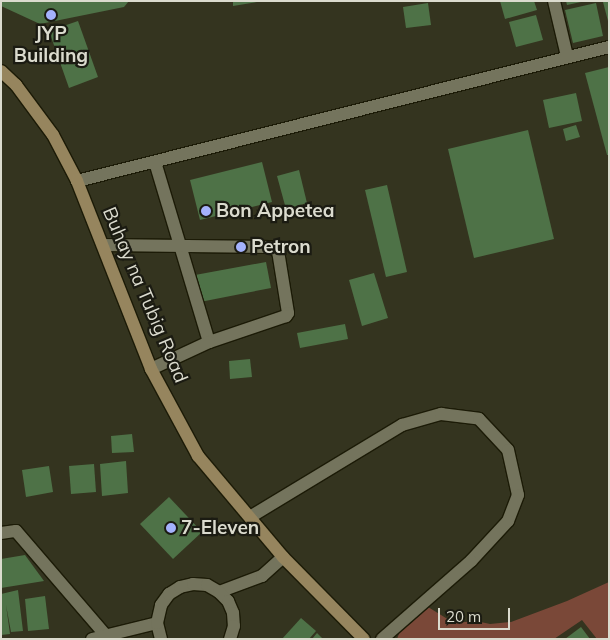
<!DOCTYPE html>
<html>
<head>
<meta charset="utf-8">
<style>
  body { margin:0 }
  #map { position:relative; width:610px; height:640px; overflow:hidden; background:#34341f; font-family:Mulish,sans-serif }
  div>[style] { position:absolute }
  .green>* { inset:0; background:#7a4838 }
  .building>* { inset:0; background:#4e7247 }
  .roads { filter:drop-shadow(1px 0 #1c1b07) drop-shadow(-1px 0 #1c1b07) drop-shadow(0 1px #1c1b07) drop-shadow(0 -1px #1c1b07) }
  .lane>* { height:12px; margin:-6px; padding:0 6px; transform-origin:6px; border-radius:6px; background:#74745d }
  .street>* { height:12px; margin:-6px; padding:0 6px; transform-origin:6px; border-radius:6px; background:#74745d }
  .secondary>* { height:12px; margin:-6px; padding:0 6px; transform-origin:6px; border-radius:6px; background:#96855e }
  .dots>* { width:14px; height:14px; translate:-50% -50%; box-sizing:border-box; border:2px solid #1b1b12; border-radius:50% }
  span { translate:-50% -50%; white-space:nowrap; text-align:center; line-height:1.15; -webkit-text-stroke:4.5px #1b1b12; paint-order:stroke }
  .poi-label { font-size:19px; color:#dbdbce; font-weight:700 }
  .left { translate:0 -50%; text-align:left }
  .street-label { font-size:19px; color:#dbdbce }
  .frame { position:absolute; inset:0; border:2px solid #dbdbce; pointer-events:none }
  .scale { position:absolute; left:438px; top:608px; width:72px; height:22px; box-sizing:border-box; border:2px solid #dbdbce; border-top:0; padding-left:6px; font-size:15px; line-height:18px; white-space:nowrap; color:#dbdbce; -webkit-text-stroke:4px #1b1b12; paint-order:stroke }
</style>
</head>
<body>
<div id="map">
  <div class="green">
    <div style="clip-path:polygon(609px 582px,609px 639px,597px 639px,582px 620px,554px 639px,397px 639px,400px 631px,428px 607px,454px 623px,476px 621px,490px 624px,511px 622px,567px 601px)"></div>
  </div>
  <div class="building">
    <div style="clip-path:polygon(1px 1px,129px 1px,124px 7px,40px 24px,1px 6px)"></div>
    <div style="clip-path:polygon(233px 1px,257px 1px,257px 2px,233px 6px)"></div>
    <div style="clip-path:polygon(500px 1px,534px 1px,537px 10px,505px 19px)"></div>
    <div style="clip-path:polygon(566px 1px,581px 1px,581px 2px,567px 5px)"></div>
    <div style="clip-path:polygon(606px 1px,609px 1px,608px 21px,603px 2px)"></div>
    <div style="clip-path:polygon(428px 3px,431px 25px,406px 28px,403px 7px)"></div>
    <div style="clip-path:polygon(596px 3px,603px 36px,573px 43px,565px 10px)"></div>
    <div style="clip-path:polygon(536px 15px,543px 40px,516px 47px,509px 22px)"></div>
    <div style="clip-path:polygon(78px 21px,98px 77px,69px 88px,49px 31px)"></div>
    <div style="clip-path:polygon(609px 67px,609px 155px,607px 155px,585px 73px)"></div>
    <div style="clip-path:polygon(576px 93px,582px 121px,549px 128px,543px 100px)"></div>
    <div style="clip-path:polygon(576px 125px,580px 137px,566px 141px,563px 129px)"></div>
    <div style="clip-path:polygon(528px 130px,554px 239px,474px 258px,448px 149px)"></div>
    <div style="clip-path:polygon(262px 162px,272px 202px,200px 220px,190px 180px)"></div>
    <div style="clip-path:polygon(299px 170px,307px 203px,286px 209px,277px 176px)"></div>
    <div style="clip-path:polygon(387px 185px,407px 272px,386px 277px,365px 190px)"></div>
    <div style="clip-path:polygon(266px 262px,271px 288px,200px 302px,195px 275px)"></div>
    <div style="clip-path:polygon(374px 273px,388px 318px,362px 326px,349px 280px)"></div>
    <div style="clip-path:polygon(345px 324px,348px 339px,300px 348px,297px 333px)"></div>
    <div style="clip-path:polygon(250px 359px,252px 377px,230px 379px,229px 361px)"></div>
    <div style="clip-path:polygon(132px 434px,134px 452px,112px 453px,111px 436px)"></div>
    <div style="clip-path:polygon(126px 461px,128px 493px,102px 496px,100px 464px)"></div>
    <div style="clip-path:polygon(94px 464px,96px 492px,71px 494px,69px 466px)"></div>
    <div style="clip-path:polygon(49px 466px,53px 492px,26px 497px,22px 470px)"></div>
    <div style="clip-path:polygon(169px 497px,202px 532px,173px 559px,140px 524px)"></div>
    <div style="clip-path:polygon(25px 555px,44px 581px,1px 588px,1px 559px)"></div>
    <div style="clip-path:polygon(18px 590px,23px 631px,11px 632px,6px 605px,10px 634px,1px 635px,1px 594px)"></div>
    <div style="clip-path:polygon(45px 596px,49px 629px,28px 631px,25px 599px)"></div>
    <div style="clip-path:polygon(301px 618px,316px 631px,309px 639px,282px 639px)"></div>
    <div style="clip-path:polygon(581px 627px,590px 639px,565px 639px)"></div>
    <div style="clip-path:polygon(317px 633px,323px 639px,312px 639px)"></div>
  </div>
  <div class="roads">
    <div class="lane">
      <div style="left:155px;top:162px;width:188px;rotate:73.3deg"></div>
      <div style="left:103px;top:245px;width:167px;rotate:0.7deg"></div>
      <div style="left:270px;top:247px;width:9px;rotate:27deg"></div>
      <div style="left:278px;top:251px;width:63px;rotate:80.8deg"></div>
      <div style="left:288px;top:313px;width:4px;rotate:124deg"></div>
      <div style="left:286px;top:316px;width:81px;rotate:161.3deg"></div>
      <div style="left:209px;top:342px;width:64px;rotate:155deg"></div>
      <div style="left:250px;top:517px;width:178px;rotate:-31.2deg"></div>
      <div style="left:402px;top:425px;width:41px;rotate:-15.8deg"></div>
      <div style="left:441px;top:414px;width:38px;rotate:7deg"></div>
      <div style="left:479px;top:419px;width:42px;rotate:46.9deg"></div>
      <div style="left:508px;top:450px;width:46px;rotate:77.5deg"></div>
      <div style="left:518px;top:495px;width:28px;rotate:111deg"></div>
      <div style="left:508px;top:521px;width:54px;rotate:132.8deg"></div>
      <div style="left:471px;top:561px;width:118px;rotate:138.8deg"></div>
    </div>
    <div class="street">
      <div style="left:554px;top:1px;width:57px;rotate:76.7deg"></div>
      <div style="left:77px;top:181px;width:549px;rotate:-14.14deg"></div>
      <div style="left:1px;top:533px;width:15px;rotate:-8deg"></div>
      <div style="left:16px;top:531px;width:143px;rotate:49.3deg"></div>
      <div style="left:219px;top:592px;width:46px;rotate:-20.4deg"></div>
      <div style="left:262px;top:576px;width:28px;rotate:-42deg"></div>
      <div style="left:92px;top:639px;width:67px;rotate:-13.8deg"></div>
      <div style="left:161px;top:639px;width:16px;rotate:-104deg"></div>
      <div style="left:157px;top:623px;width:18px;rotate:-77deg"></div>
      <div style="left:161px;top:605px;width:14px;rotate:-54deg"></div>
      <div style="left:169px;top:594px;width:13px;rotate:-32deg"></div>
      <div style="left:180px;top:587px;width:13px;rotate:-13deg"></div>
      <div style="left:193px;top:584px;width:14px;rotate:4deg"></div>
      <div style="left:207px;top:585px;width:14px;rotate:30deg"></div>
      <div style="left:219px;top:592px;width:13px;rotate:45deg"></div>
      <div style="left:228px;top:601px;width:13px;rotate:67deg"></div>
      <div style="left:233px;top:613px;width:13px;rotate:86deg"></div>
      <div style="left:234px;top:626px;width:14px;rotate:107deg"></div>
    </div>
    <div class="secondary">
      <div style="left:1px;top:71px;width:21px;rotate:43deg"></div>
      <div style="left:16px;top:85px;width:62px;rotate:53.5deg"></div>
      <div style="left:53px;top:135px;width:52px;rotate:62.4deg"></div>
      <div style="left:77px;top:181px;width:202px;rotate:68.5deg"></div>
      <div style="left:151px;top:369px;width:99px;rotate:61.6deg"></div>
      <div style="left:198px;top:456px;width:132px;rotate:49.9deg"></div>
      <div style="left:283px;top:557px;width:115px;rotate:45.4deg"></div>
    </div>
  </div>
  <div class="dots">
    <div style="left:51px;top:15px;background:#a4b2fc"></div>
    <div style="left:206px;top:211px;background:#a4b2fc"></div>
    <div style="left:241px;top:247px;background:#a4b2fc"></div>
    <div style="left:171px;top:528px;background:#a4b2fc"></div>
  </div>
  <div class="poi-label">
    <span style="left:51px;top:45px">JYP<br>Building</span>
    <span class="left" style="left:216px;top:211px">Bon Appetea</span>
    <span class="left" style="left:251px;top:247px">Petron</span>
    <span class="left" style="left:181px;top:528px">7-Eleven</span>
  </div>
  <div class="street-label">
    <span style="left:145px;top:295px;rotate:67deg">Buhay na Tubig Road</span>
  </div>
  <div class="frame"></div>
  <div class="scale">20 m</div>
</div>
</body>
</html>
